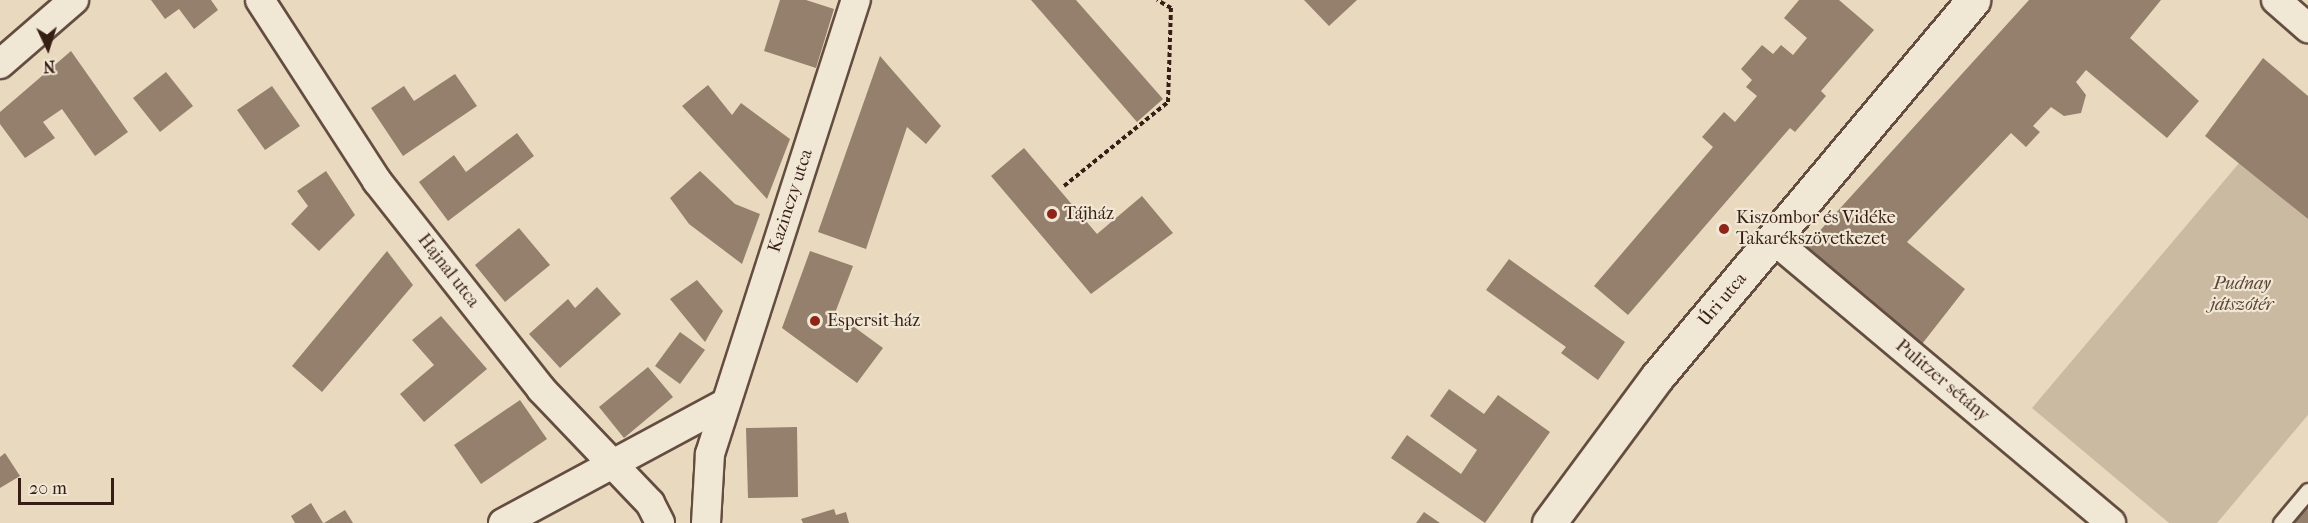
<!DOCTYPE html>
<html>
<head>
<meta charset="utf-8">
<style>
  body { margin:0 }
  #map { position:relative; width:2308px; height:523px; overflow:hidden; background:#e9dabf; font-family:"IM FELL French Canon",serif }
  div>[style] { position:absolute }
  .green>* { inset:0; background:#cbbaa2 }
  .building>* { inset:0; background:#94806d }
  .path>* { height:4px; margin-top:-2px; transform-origin:0; background:repeating-linear-gradient(90deg,#371e15 0 4.5px,transparent 0 7.5px) }
  .roads { filter:drop-shadow(2px 0 #644d40) drop-shadow(-2px 0 #644d40) drop-shadow(0 2px #644d40) drop-shadow(0 -2px #644d40) }
  .service>* { height:15px; margin:-7.5px; padding:0 7.5px; transform-origin:7.5px; border-radius:7.5px; background:#f1e7d5 }
  .minor>* { height:28px; margin:-14px; padding:0 14px; transform-origin:14px; border-radius:14px; background:#f1e7d5 }
  .secondary>* { height:33px; margin:-16.5px; padding:0 16.5px; transform-origin:16.5px; border-radius:16.5px; background:#f1e7d5 }
  .dots>* { width:16px; height:16px; translate:-50% -50%; box-sizing:border-box; border:3px solid #f1e7d5; border-radius:50% }
  span { translate:-50% -50%; white-space:nowrap; text-align:center; line-height:1.15; -webkit-text-stroke:4.5px #f1e7d5; paint-order:stroke }
  .street-label { font-size:18px; color:#371e15 }
  .poi-label { font-size:18px; color:#371e15 }
  .left { translate:0 -50%; text-align:left }
  .park-label { font-size:18px; color:#5c4538; font-style:italic }
  .north { position:absolute; left:18px; top:18px; width:60px; height:60px; -webkit-text-stroke:4px #f1e7d5; paint-order:stroke; rotate:176deg; font-size:16px; font-weight:700; line-height:24px; text-align:center; color:#371e15 }
  .north::after { content:''; display:block; margin:auto; width:21px; height:27px; background:#371e15; clip-path:polygon(50% 0,100% 100%,50% 72%,0 100%) }
  .scale { position:absolute; left:18px; top:478px; width:96px; height:27px; box-sizing:border-box; border:3px solid #371e15; border-top:0; padding-left:8px; font-size:18px; line-height:21px; white-space:nowrap; color:#371e15; -webkit-text-stroke:4px #f1e7d5; paint-order:stroke }
</style>
</head>
<body>
<div id="map">
  <div class="green">
    <div style="clip-path:polygon(2240px 162px,2308px 219px,2308px 415px,2217px 523px,2169px 523px,2032px 408px)"></div>
  </div>
  <div class="building">
    <div style="clip-path:polygon(151px 0,211px 0,218px 10px,194px 29px,179px 9px,165px 19px)"></div>
    <div style="clip-path:polygon(780px 0,806px 0,834px 9px,816px 68px,764px 51px)"></div>
    <div style="clip-path:polygon(1031px 0,1076px 0,1163px 99px,1137px 122px)"></div>
    <div style="clip-path:polygon(1304px 0,1357px 0,1329px 26px)"></div>
    <div style="clip-path:polygon(1799px 0,1839px 0,1874px 30px,1821px 91px,1826px 96px,1795px 132px,1790px 128px,1628px 315px,1594px 286px,1713px 147px,1702px 137px,1724px 112px,1735px 122px,1757px 96px,1746px 87px,1752px 80px,1741px 69px,1762px 45px,1773px 54px,1781px 45px,1793px 55px,1807px 38px,1784px 18px)"></div>
    <div style="clip-path:polygon(2029px 0,2161px 0,2130px 38px,2199px 101px,2167px 138px,2086px 70px,2076px 82px,2086px 95px,2081px 113px,2064px 116px,2051px 107px,2033px 126px,2040px 132px,2026px 147px,2011px 133px,1907px 242px,1965px 289px,1922px 344px,1805px 247px)"></div>
    <div style="clip-path:polygon(71px 51px,128px 132px,95px 156px,62px 109px,43px 122px,55px 138px,25px 158px,0 124px,0 112px)"></div>
    <div style="clip-path:polygon(880px 56px,941px 126px,926px 144px,907px 127px,866px 249px,818px 232px)"></div>
    <div style="clip-path:polygon(2263px 58px,2308px 96px,2308px 219px,2205px 136px)"></div>
    <div style="clip-path:polygon(166px 72px,193px 106px,160px 132px,133px 98px)"></div>
    <div style="clip-path:polygon(455px 74px,477px 106px,403px 156px,371px 108px,404px 86px,414px 101px)"></div>
    <div style="clip-path:polygon(708px 85px,732px 115px,741px 103px,790px 139px,767px 199px,682px 106px)"></div>
    <div style="clip-path:polygon(272px 86px,300px 126px,265px 150px,237px 110px)"></div>
    <div style="clip-path:polygon(517px 133px,534px 156px,448px 221px,419px 182px,454px 155px,466px 172px)"></div>
    <div style="clip-path:polygon(1024px 148px,1097px 234px,1142px 196px,1173px 233px,1091px 294px,991px 176px)"></div>
    <div style="clip-path:polygon(326px 171px,355px 215px,319px 251px,291px 224px,308px 206px,297px 191px)"></div>
    <div style="clip-path:polygon(700px 171px,735px 204px,760px 214px,742px 264px,689px 224px,670px 198px)"></div>
    <div style="clip-path:polygon(519px 228px,550px 265px,505px 302px,475px 265px)"></div>
    <div style="clip-path:polygon(387px 251px,413px 285px,322px 392px,292px 366px)"></div>
    <div style="clip-path:polygon(810px 251px,853px 266px,835px 313px,883px 348px,857px 383px,782px 328px)"></div>
    <div style="clip-path:polygon(1509px 259px,1625px 342px,1598px 380px,1561px 353px,1566px 347px,1486px 290px)"></div>
    <div style="clip-path:polygon(697px 280px,723px 311px,705px 342px,670px 299px)"></div>
    <div style="clip-path:polygon(597px 287px,621px 314px,560px 368px,529px 334px,568px 299px,575px 308px)"></div>
    <div style="clip-path:polygon(441px 316px,487px 369px,424px 422px,400px 394px,434px 365px,412px 340px)"></div>
    <div style="clip-path:polygon(680px 332px,705px 350px,680px 384px,655px 366px)"></div>
    <div style="clip-path:polygon(648px 367px,673px 397px,624px 438px,599px 407px)"></div>
    <div style="clip-path:polygon(1449px 389px,1484px 414px,1498px 395px,1550px 432px,1485px 523px,1391px 458px,1407px 435px,1461px 474px,1477px 450px,1430px 416px)"></div>
    <div style="clip-path:polygon(520px 400px,547px 439px,481px 484px,454px 445px)"></div>
    <div style="clip-path:polygon(797px 427px,798px 497px,748px 498px,746px 428px)"></div>
    <div style="clip-path:polygon(5px 453px,20px 476px,0 488px,0 457px)"></div>
    <div style="clip-path:polygon(311px 503px,323px 523px,295px 523px,291px 516px)"></div>
    <div style="clip-path:polygon(2308px 503px,2308px 523px,2290px 523px)"></div>
    <div style="clip-path:polygon(834px 509px,836px 515px,846px 512px,849px 523px,803px 523px,801px 519px)"></div>
    <div style="clip-path:polygon(345px 510px,353px 523px,324px 523px)"></div>
    <div style="clip-path:polygon(1424px 512px,1440px 523px,1416px 523px)"></div>
  </div>
  <div class="path">
    <div style="left:1064px;top:186px;width:134px;rotate:-38.9deg"></div>
    <div style="left:1168px;top:102px;width:94px;rotate:-88.2deg"></div>
    <div style="left:1171px;top:8px;width:16px;rotate:-150deg"></div>
  </div>
  <div class="roads">
    <div class="service">
      <div style="left:2281px;top:523px;width:42px;rotate:-49.8deg"></div>
    </div>
    <div class="minor">
      <div style="left:260px;top:0;width:216px;rotate:57.1deg"></div>
      <div style="left:377px;top:181px;width:265px;rotate:51.7deg"></div>
      <div style="left:541px;top:389px;width:158px;rotate:46.3deg"></div>
      <div style="left:650px;top:503px;width:22px;rotate:63deg"></div>
      <div style="left:2276px;top:0;width:43px;rotate:41.2deg"></div>
      <div style="left:0;top:64px;width:98px;rotate:-40.9deg"></div>
      <div style="left:1774px;top:240px;width:440px;rotate:40deg"></div>
      <div style="left:503px;top:523px;width:253px;rotate:-28.3deg"></div>
      <div style="left:706px;top:523px;width:69px;rotate:-86.7deg"></div>
      <div style="left:710px;top:454px;width:477px;rotate:-72.2deg"></div>
    </div>
    <div class="secondary">
      <div style="left:1549px;top:523px;width:182px;rotate:-53.5deg"></div>
      <div style="left:1657px;top:377px;width:492px;rotate:-50deg"></div>
    </div>
  </div>
  <div class="dots">
    <div style="left:1052px;top:214px;background:#8f2418"></div>
    <div style="left:1724px;top:229px;background:#8f2418"></div>
    <div style="left:815px;top:321px;background:#8f2418"></div>
  </div>
  <div class="street-label">
    <span style="left:791px;top:201px;rotate:-72deg">Kazinczy utca</span>
    <span style="left:448px;top:271px;rotate:52deg">Hajnal utca</span>
    <span style="left:1723px;top:300px;rotate:-50deg">Úri utca</span>
    <span style="left:1942px;top:381px;rotate:40deg">Pulitzer sétány</span>
  </div>
  <div class="poi-label">
    <span class="left" style="left:1064px;top:214px">Tájház</span>
    <span class="left" style="left:1736px;top:229px">Kiszombor és Vidéke<br>Takarékszövetkezet</span>
    <span class="left" style="left:827px;top:321px">Espersit-ház</span>
  </div>
  <div class="park-label">
    <span style="left:2242px;top:295px">Pudnay<br>játszótér</span>
  </div>
  <div class="north">N</div>
  <div class="scale">20 m</div>
</div>
</body>
</html>
